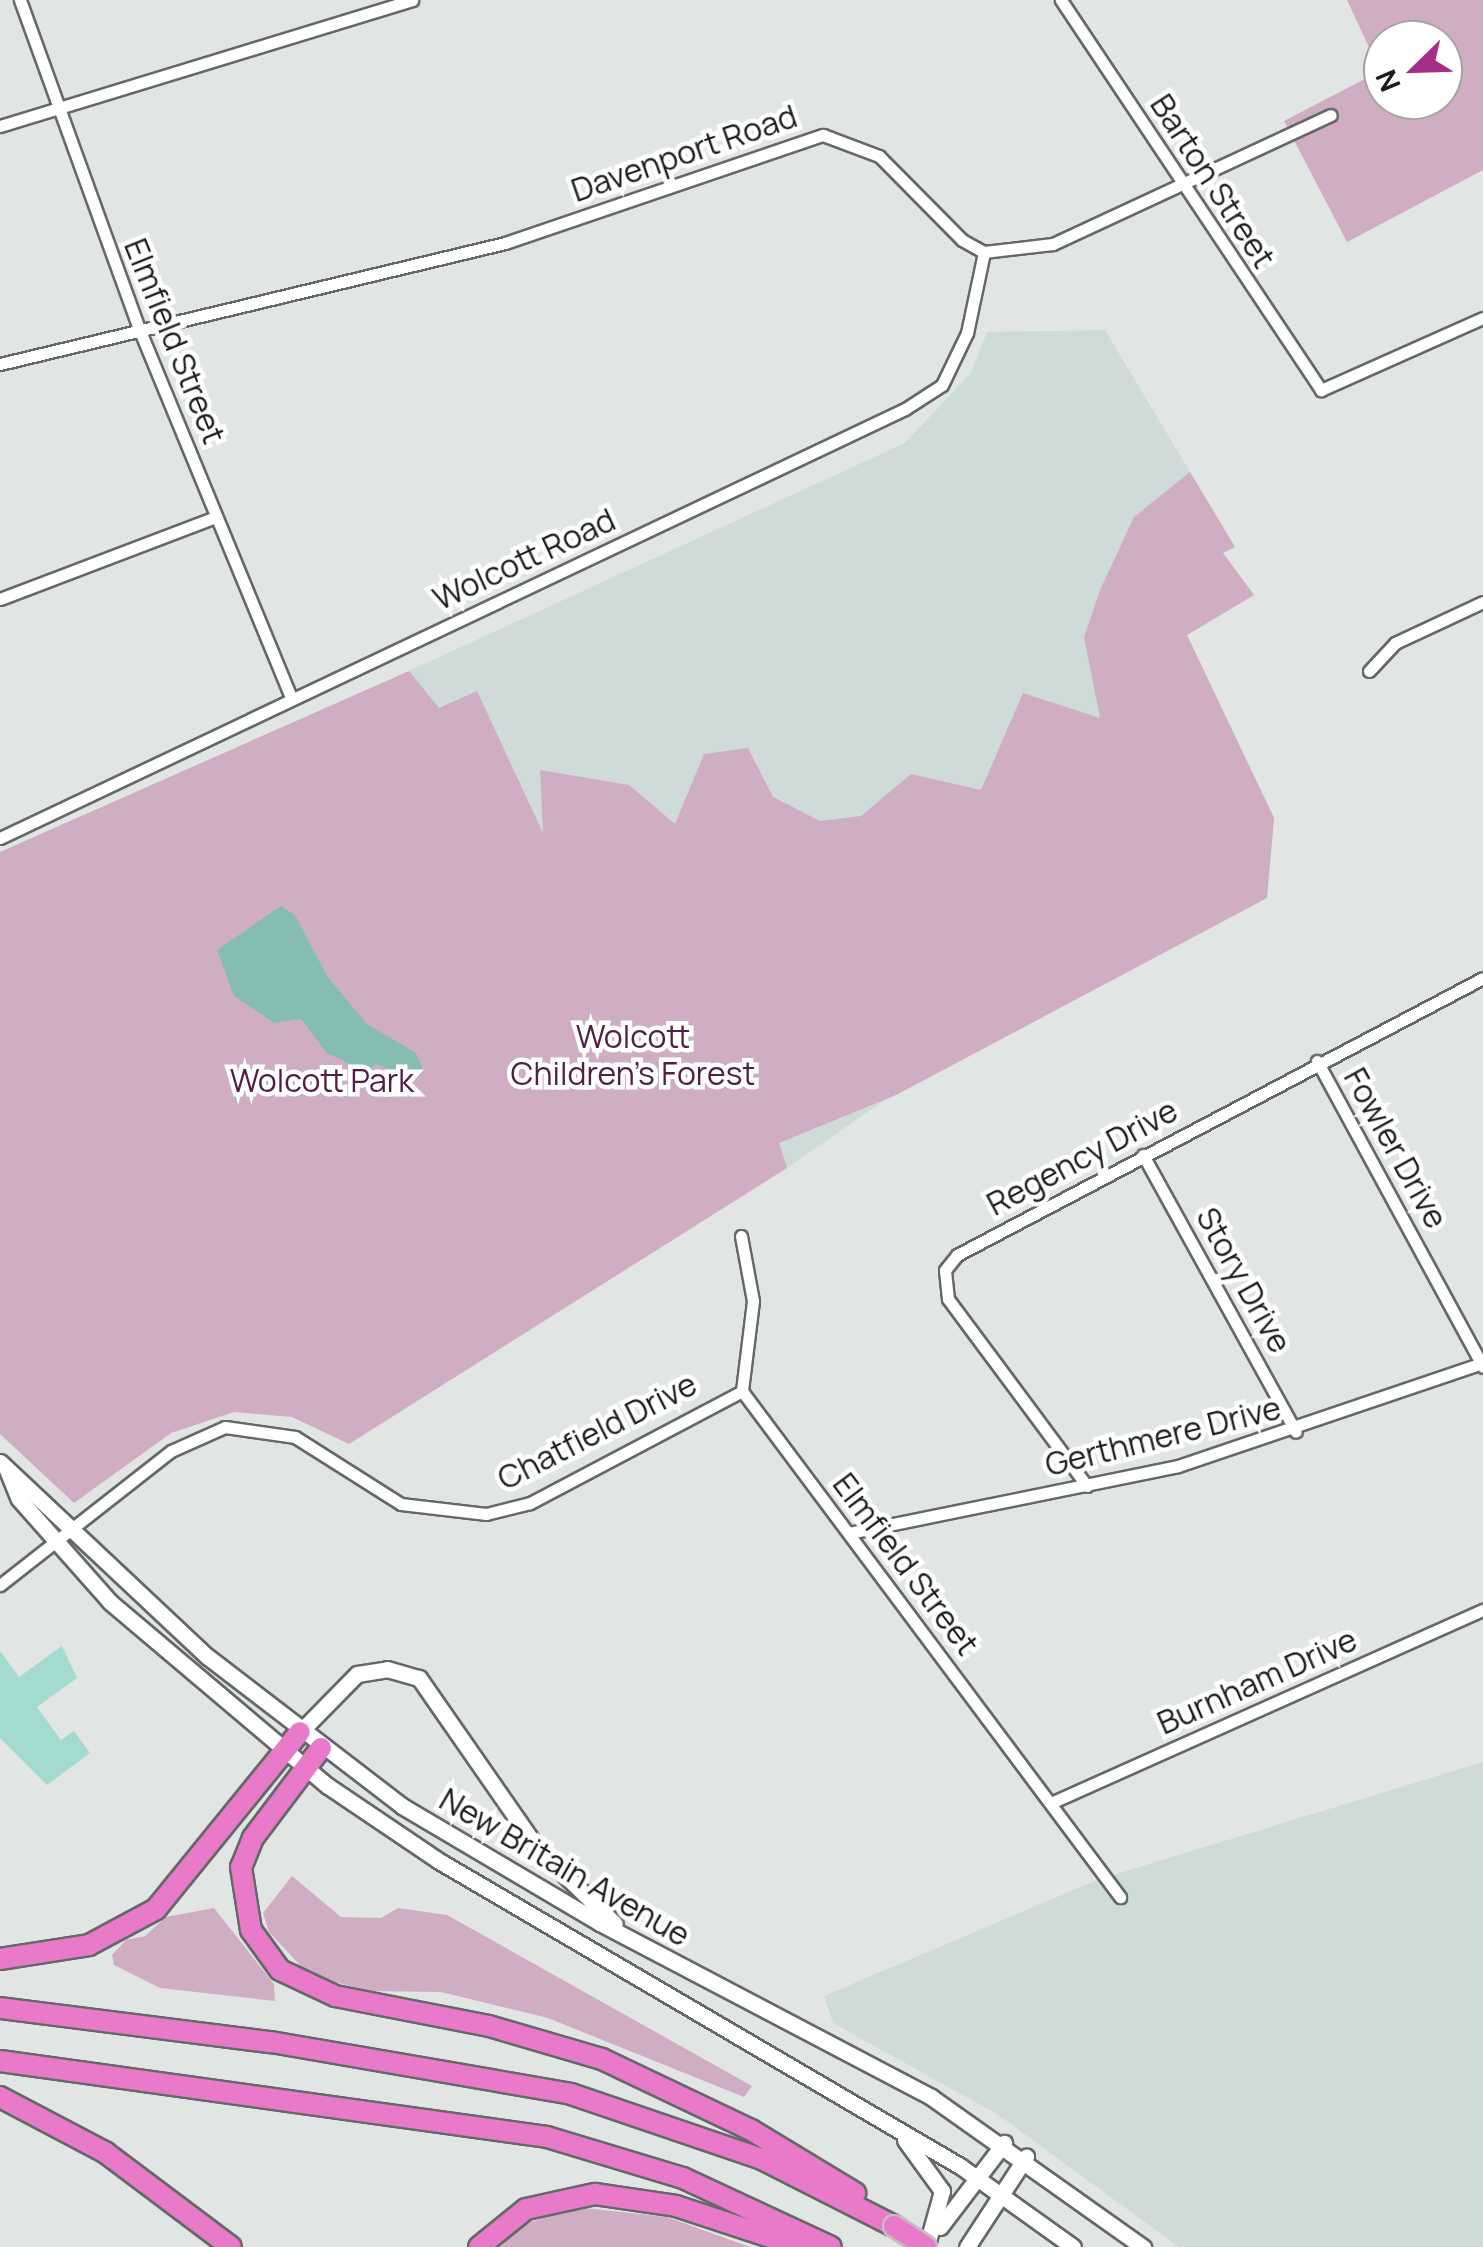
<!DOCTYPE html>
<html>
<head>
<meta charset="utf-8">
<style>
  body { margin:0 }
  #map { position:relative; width:1483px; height:2247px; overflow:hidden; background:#e1e5e4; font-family:Manrope,sans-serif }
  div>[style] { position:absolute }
  .built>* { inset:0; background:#cedbd9 }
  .green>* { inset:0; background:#cfaec3 }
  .water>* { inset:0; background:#86bdb2 }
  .building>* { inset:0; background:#a3dbd0 }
  .roads { filter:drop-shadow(2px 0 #646867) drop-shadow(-2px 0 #646867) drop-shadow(0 2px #646867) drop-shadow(0 -2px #646867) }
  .street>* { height:11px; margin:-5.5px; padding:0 5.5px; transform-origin:5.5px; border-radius:5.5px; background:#fff }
  .secondary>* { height:15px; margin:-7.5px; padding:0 7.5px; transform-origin:7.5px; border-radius:7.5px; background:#fff }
  .highway>* { height:20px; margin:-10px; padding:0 10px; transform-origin:10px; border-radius:10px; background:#e97ac9 }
  .bridges { filter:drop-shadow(2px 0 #bfc0c0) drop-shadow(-2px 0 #bfc0c0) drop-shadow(0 2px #bfc0c0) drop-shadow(0 -2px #bfc0c0) }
  .highway-bridge>* { height:20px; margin:-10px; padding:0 10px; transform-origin:10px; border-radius:10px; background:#e97ac9 }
  span { translate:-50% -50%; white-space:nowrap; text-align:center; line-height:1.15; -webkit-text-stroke:9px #fff; paint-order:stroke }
  .street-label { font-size:32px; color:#1b1d1d }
  .park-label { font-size:32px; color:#511f43 }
  .north { position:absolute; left:1363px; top:20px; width:100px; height:100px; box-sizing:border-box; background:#fff; border:2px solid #a4a5a5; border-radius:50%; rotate:247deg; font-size:28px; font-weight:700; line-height:40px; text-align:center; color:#1b1d1d }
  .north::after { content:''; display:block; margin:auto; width:35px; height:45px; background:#a52f88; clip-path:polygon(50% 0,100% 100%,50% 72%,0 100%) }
</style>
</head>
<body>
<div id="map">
  <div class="built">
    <div style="clip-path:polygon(1105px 330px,1235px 547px,1223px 553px,1254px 595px,1187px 635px,1274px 818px,1267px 898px,879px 1104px,787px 1168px,732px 1003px,577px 884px,409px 671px,905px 443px,971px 373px,987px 332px)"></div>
    <div style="clip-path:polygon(1483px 1762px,1483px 2247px,1179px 2247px,997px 2114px,833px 2023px,824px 1996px,1097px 1880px)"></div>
  </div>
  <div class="green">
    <div style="clip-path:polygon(evenodd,1347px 0,1483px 0,1483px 170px,1347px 242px,1284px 121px,1380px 71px,1347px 0,1383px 40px,1443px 40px,1443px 100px,1383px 100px,1383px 40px)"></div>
    <div style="clip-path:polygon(1190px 472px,1235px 547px,1223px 553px,1254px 595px,1187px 635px,1274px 818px,1267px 898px,896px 1095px,779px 1143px,787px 1168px,349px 1444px,292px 1417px,234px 1412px,171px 1433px,74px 1503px,0 1434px,0 852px,409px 671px,439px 708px,477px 691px,543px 833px,540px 770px,629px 785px,675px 824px,704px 754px,748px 748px,773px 797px,820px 821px,861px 816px,911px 774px,981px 790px,1023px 693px,1100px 718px,1084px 637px,1100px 590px,1134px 517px)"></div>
    <div style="clip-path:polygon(292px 1876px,341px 1917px,381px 1918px,398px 1908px,447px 1915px,752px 2086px,744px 2097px,548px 2018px,441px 1992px,370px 1991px,310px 1976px,269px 1932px,263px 1913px)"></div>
    <div style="clip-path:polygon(214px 1908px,274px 1984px,275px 2001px,160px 1988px,114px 1965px,112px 1955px,126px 1940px,145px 1936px,166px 1917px)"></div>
    <div style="clip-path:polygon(576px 2207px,667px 2217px,750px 2247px,501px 2247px,521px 2225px)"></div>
  </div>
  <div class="water">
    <div style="clip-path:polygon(281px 906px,295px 915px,327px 976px,367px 1024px,416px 1053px,423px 1069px,408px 1077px,375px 1064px,355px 1093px,348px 1088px,352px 1065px,327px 1053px,301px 1019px,274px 1023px,234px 996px,217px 950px)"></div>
  </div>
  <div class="building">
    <div style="clip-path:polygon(62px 1646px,77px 1678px,37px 1707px,61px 1740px,74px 1731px,90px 1753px,47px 1785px,0 1738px,0 1651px,19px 1677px)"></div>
  </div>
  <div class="roads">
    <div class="street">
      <div style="left:20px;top:0;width:352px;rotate:70.1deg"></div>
      <div style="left:140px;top:331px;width:397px;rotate:67.6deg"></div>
      <div style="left:1061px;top:0;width:469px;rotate:56.3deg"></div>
      <div style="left:1321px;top:390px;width:177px;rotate:-24deg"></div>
      <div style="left:0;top:126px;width:431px;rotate:-17deg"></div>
      <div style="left:0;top:364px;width:519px;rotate:-13.47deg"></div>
      <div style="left:505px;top:243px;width:336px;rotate:-18.8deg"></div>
      <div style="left:823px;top:135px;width:60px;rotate:20.6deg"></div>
      <div style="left:879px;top:156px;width:118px;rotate:45.3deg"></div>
      <div style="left:962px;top:240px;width:25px;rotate:29deg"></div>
      <div style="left:984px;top:252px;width:69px;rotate:-6.6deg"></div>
      <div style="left:1053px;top:244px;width:306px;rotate:-24.9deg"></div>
      <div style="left:0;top:599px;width:231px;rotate:-20.8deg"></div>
      <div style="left:1369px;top:671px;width:38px;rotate:-47deg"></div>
      <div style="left:1395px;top:643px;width:97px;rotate:-25deg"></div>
      <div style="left:0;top:838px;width:1002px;rotate:-25.36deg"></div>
      <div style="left:905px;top:409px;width:44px;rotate:-33deg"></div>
      <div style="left:942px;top:385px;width:58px;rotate:-64.3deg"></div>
      <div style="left:967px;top:333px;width:83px;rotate:-78.1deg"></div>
      <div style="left:1317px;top:1061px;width:348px;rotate:61.5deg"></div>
      <div style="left:1143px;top:1155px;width:316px;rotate:61.1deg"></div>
      <div style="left:741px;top:1236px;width:66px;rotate:79.5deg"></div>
      <div style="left:753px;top:1301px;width:91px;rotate:97deg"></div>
      <div style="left:742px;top:1391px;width:632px;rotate:53.24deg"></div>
      <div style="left:1087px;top:1486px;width:233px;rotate:-126.6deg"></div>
      <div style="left:948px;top:1299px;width:29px;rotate:-96deg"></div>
      <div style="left:945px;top:1270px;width:19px;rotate:-51deg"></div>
      <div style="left:957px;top:1255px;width:594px;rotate:-27.77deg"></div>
      <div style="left:849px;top:1533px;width:336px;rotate:-11.5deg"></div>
      <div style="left:1178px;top:1466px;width:322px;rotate:-18.7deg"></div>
      <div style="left:0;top:1585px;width:217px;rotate:-38.1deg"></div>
      <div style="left:171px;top:1451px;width:59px;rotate:-24deg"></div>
      <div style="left:225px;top:1427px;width:71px;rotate:8.1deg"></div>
      <div style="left:295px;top:1437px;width:125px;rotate:32.3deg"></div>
      <div style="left:401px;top:1504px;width:86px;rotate:6.7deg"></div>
      <div style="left:486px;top:1514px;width:45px;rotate:-14deg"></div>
      <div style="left:530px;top:1503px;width:240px;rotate:-27.8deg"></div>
      <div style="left:1053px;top:1802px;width:471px;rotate:-24.1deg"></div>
    </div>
    <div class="secondary">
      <div style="left:0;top:1462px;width:285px;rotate:43.2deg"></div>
      <div style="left:208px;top:1657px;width:245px;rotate:37.5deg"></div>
      <div style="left:402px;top:1806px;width:230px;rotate:30.6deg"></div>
      <div style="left:600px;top:1923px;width:374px;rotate:27.7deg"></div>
      <div style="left:931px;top:2097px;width:260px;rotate:35.3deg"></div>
      <div style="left:7px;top:1470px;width:31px;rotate:68deg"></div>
      <div style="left:19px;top:1499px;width:137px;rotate:48.5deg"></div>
      <div style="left:110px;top:1602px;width:285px;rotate:40.2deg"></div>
      <div style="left:328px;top:1786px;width:134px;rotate:34deg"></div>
      <div style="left:439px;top:1861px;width:604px;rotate:30.35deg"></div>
      <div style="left:960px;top:2166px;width:139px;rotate:35.6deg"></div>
      <div style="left:300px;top:1732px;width:81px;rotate:-45.5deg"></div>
      <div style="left:357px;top:1674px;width:30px;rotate:-9deg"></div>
      <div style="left:387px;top:1669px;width:33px;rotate:16deg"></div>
      <div style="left:419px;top:1678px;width:208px;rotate:55.2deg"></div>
      <div style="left:538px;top:1849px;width:107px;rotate:44.2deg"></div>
      <div style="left:905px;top:2140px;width:63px;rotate:54deg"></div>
      <div style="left:942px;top:2191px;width:52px;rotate:105.6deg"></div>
      <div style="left:940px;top:2227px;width:106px;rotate:-52.7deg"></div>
      <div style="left:967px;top:2247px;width:108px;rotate:-56.8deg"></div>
    </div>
    <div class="highway">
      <div style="left:321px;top:1748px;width:113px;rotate:127.1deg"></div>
      <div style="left:253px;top:1838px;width:31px;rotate:112deg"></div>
      <div style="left:241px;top:1867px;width:64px;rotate:81deg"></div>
      <div style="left:251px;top:1930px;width:49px;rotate:54.1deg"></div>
      <div style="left:280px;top:1970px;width:61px;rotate:25.3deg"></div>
      <div style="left:335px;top:1996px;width:157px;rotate:11deg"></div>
      <div style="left:489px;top:2026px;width:118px;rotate:16.3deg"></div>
      <div style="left:602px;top:2059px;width:165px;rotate:25.5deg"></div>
      <div style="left:751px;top:2130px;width:122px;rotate:31.2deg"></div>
      <div style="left:0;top:1959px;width:90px;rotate:-8.9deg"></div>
      <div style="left:89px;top:1945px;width:76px;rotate:-28.2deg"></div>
      <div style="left:156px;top:1909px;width:228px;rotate:-50.9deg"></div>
      <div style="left:0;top:2008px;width:273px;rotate:7.2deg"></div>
      <div style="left:271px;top:2042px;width:304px;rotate:9.8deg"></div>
      <div style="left:571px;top:2094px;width:202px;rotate:18.8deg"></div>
      <div style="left:762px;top:2159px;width:148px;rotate:26.9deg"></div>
      <div style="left:0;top:2061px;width:552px;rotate:7.91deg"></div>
      <div style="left:547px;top:2137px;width:142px;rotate:16.8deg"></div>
      <div style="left:683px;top:2178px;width:163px;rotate:25deg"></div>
      <div style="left:0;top:2097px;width:120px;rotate:27.8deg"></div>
      <div style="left:106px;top:2153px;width:156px;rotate:36.9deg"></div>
      <div style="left:479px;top:2247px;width:60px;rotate:-39deg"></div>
      <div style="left:526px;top:2209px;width:71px;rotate:-12.3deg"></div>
      <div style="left:595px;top:2194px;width:82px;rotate:8.4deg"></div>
      <div style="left:676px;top:2206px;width:132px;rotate:18.2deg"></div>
    </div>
  </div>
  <div class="bridges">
    <div class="highway-bridge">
      <div style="left:894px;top:2226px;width:38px;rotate:33deg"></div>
    </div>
  </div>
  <div class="street-label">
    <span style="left:684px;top:153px;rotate:-19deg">Davenport Road</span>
    <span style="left:1213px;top:181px;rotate:57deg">Barton Street</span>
    <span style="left:175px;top:341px;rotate:68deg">Elmfield Street</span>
    <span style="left:524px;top:559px;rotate:-25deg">Wolcott Road</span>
    <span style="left:1396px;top:1148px;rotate:61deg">Fowler Drive</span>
    <span style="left:1082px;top:1157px;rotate:-28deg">Regency Drive</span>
    <span style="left:1244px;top:1280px;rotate:61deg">Story Drive</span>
    <span style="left:597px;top:1431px;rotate:-27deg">Chatfield Drive</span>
    <span style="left:1163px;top:1436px;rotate:-14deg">Gerthmere Drive</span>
    <span style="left:906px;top:1564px;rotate:53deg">Elmfield Street</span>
    <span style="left:1257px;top:1681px;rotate:-24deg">Burnham Drive</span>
    <span style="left:565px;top:1867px;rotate:30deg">New Britain Avenue</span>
  </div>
  <div class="park-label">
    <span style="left:633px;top:1055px">Wolcott<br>Children's Forest</span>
    <span style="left:322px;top:1080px">Wolcott Park</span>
  </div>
  <div class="north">N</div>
</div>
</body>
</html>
